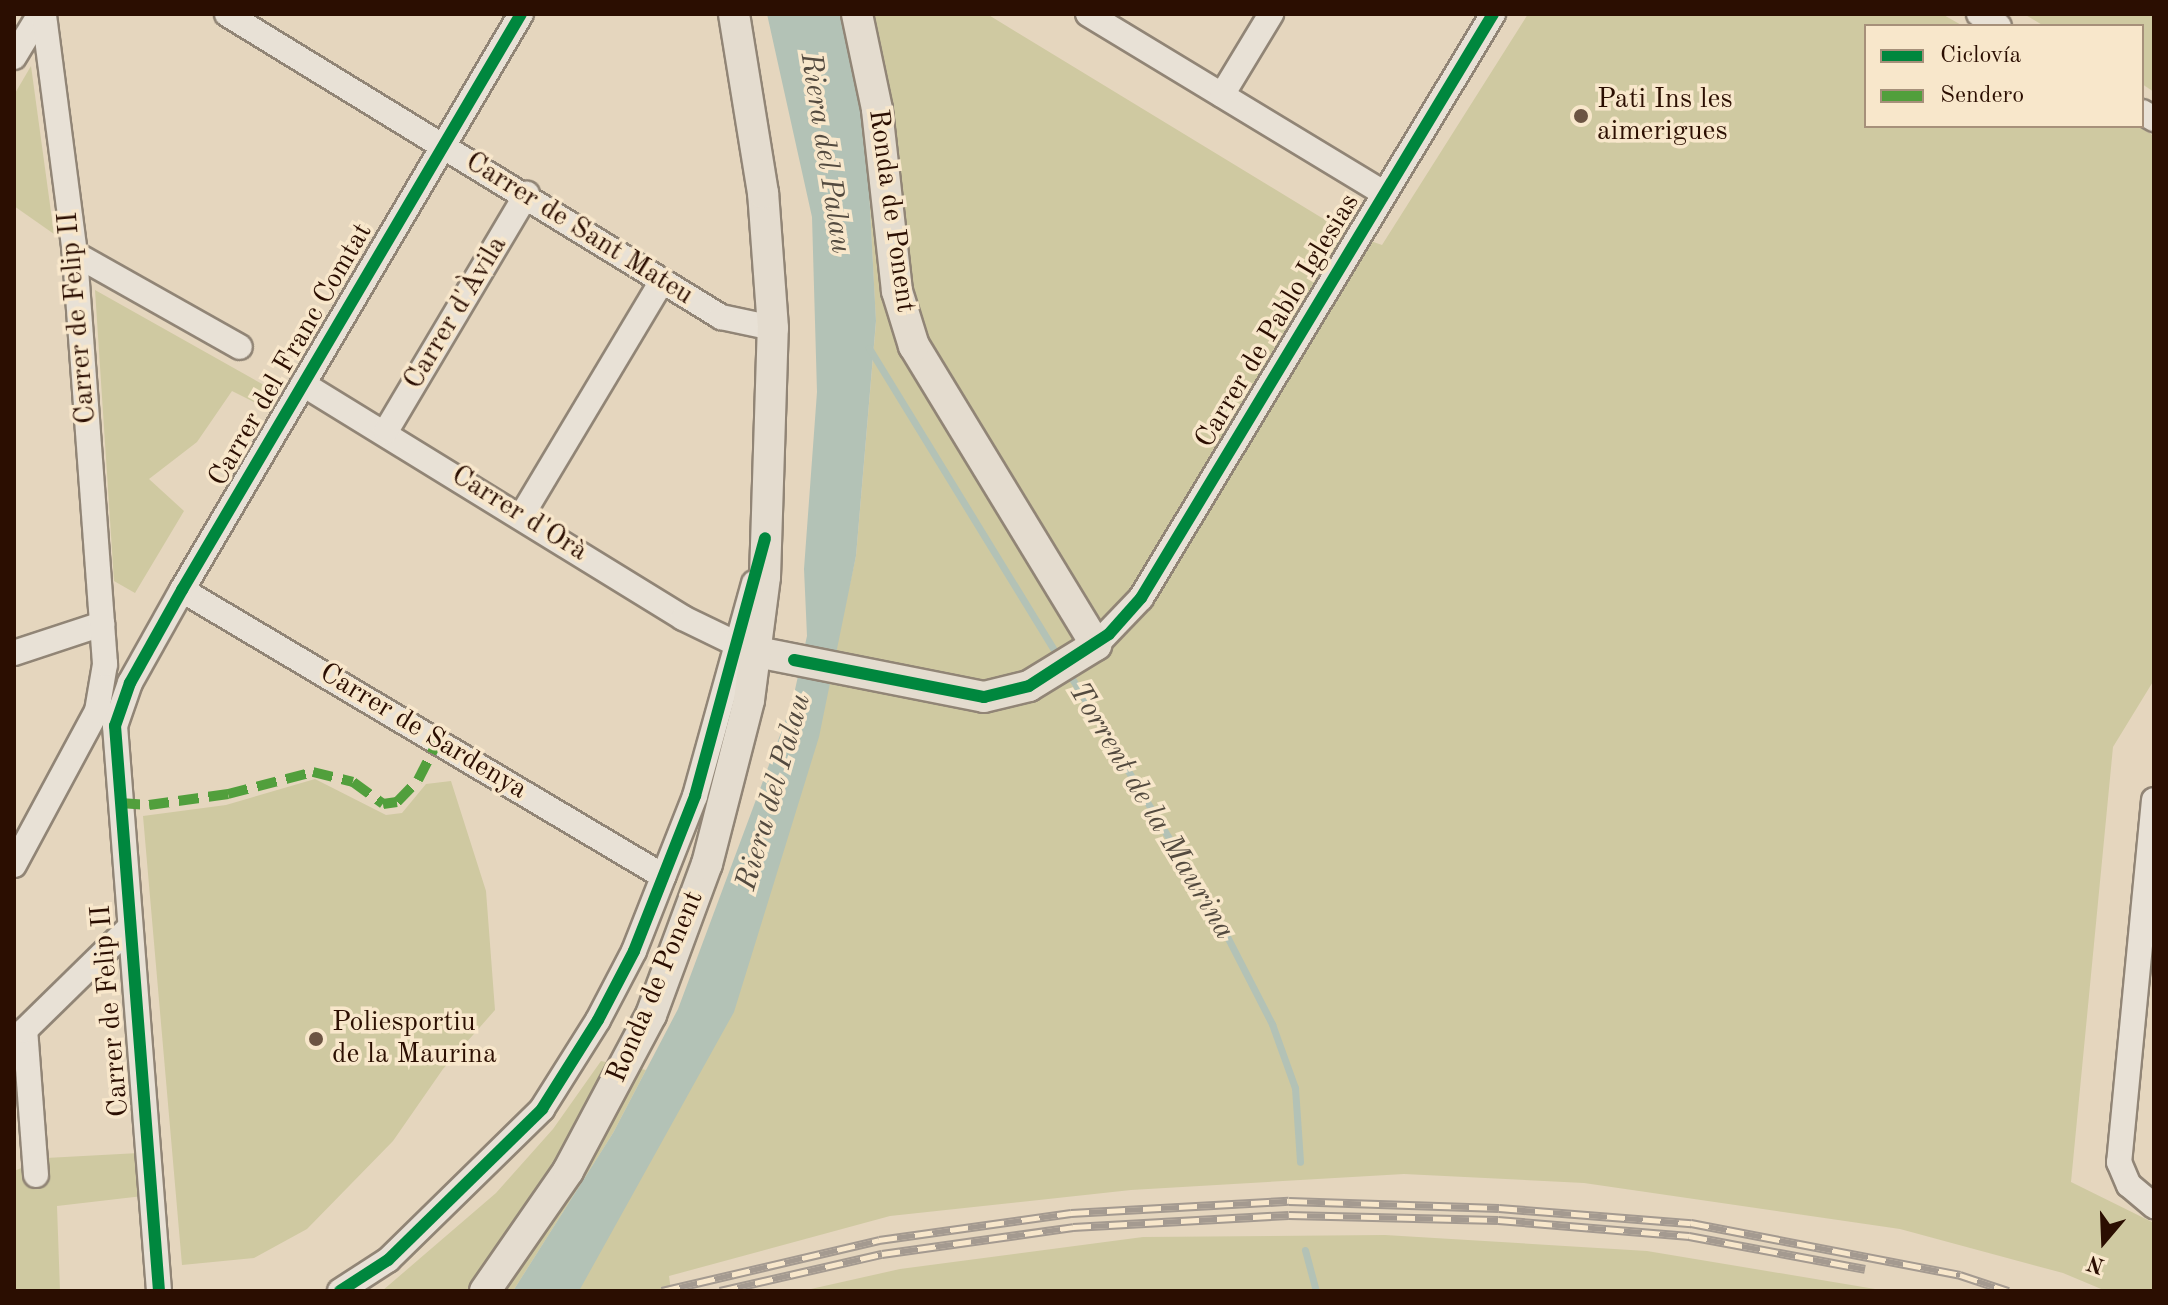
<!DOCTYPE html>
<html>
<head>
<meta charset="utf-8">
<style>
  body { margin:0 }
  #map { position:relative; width:2168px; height:1305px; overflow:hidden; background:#e5d6be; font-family:"Old Standard TT",serif }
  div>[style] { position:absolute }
  .green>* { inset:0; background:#cfc9a1 }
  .water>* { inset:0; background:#b3c2b6 }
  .stream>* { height:7px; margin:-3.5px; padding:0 3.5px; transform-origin:3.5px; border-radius:3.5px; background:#b3c2b6 }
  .roads { filter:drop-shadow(2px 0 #918576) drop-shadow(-2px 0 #918576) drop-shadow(0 2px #918576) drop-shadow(0 -2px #918576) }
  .minor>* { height:24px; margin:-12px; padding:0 12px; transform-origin:12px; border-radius:12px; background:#e8e1d6 }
  .major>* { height:30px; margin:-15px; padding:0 15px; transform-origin:15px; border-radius:15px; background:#e4dccf }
  .rail>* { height:9px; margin-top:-4.5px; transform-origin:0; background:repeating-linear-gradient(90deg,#f8e7cb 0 18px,#a49a90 0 36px); box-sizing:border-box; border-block:2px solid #a49a90 }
  .quiet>* { height:10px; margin-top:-5px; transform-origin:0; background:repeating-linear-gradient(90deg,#519f3c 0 20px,transparent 0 30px) }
  .cycleway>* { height:12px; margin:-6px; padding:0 6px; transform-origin:6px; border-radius:6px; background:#00873e }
  .dots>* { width:22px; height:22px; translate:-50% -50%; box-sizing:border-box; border:4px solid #f8e7cb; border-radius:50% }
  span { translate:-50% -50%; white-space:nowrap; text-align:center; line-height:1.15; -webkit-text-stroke:7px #f8e7cb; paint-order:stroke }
  .poi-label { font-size:28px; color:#2b0e01 }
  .left { translate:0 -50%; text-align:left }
  .street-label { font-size:28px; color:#2b0e01 }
  .water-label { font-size:30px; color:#534a3f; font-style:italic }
  .frame { position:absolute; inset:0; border:16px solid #2b0e01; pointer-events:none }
  .legend { position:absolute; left:1864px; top:24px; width:280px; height:104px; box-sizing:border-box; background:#f8e7cb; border:2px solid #a6907a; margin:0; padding:10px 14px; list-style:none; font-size:24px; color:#2b0e01 }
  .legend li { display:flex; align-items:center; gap:16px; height:40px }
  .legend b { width:40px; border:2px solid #a6907a }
  .north { position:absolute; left:2064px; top:1201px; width:80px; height:80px; -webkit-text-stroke:6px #f8e7cb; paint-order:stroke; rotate:199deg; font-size:22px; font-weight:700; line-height:32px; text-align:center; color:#2b0e01 }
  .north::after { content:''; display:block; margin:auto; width:28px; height:36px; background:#2b0e01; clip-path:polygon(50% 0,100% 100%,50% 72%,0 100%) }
</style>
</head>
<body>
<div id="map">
  <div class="green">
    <div style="clip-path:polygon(842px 14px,987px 14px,1345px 232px,1382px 245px,1528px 14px,1942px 14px,1963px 26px,1866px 26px,1866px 126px,2137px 126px,2154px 136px,2154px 680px,2113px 747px,2071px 1182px,2154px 1223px,2154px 1291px,2106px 1291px,2063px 1273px,1900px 1229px,1584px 1183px,1404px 1174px,1131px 1190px,890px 1216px,669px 1276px,671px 1291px,579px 1291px,838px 638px,856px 556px,876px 322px,865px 113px)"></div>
    <div style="clip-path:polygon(2024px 14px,2154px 14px,2154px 92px,2142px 84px,2142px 26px,2044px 26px)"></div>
    <div style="clip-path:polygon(31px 66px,54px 234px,14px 206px,14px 95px)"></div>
    <div style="clip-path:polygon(95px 290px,271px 389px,260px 405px,232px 391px,197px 442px,149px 479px,184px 511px,135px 593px,114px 581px)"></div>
    <div style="clip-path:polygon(315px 779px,386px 815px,402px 813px,426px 784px,451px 781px,486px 891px,495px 1010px,443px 1069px,393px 1141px,307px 1229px,254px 1258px,182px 1265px,143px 816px,226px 805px)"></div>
    <div style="clip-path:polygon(601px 1061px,646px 1070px,613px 1133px,513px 1291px,382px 1291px,496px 1193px,553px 1129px)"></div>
    <div style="clip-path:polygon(139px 1153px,143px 1196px,57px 1206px,60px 1291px,14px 1291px,14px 1171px,46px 1158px)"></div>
    <div style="clip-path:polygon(1385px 1235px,1647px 1251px,1887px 1291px,802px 1291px,900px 1269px,1143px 1237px)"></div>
  </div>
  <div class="water">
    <div style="clip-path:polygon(767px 14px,842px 14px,865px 113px,876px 321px,856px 556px,819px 737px,734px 1012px,579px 1291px,513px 1291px,613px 1133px,678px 1009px,792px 703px,807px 636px,804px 569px,817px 392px,812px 217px)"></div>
  </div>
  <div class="stream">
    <div style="left:869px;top:348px;width:364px;rotate:58.5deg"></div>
    <div style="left:1068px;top:672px;width:285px;rotate:58.7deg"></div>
    <div style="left:1216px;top:915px;width:123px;rotate:62.8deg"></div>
    <div style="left:1272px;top:1024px;width:68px;rotate:70.2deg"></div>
    <div style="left:1295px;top:1088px;width:74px;rotate:86.1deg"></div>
    <div style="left:1305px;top:1250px;width:42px;rotate:75deg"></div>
  </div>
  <div class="roads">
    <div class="minor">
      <div style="left:227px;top:14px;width:580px;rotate:31.52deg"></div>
      <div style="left:721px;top:317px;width:53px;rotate:11.9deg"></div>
      <div style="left:1088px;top:14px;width:345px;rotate:31.2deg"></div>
      <div style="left:1979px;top:14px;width:23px;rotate:31deg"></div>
      <div style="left:14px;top:57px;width:50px;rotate:-58.8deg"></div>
      <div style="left:1222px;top:95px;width:95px;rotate:-58.8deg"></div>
      <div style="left:2142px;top:112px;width:14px;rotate:30deg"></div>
      <div style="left:75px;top:254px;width:189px;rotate:29.4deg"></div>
      <div style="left:303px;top:384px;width:446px;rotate:31.6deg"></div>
      <div style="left:683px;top:618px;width:71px;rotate:25.8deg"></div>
      <div style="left:386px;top:431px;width:276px;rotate:-59.3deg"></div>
      <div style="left:522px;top:515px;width:273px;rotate:-59.1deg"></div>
      <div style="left:182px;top:590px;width:560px;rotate:30.74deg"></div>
      <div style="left:1096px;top:645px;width:65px;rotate:-46.2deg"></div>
      <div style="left:1141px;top:598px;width:682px;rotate:-58.92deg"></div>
      <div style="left:14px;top:653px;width:93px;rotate:-18.2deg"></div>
      <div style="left:2154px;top:800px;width:364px;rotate:95.5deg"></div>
      <div style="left:2119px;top:1162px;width:25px;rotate:67deg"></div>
      <div style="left:2129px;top:1185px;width:33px;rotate:40deg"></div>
      <div style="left:14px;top:865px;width:175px;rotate:-61.7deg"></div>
      <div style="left:97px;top:711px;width:48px;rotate:-80.3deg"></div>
      <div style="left:105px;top:664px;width:411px;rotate:-94.2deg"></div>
      <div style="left:75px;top:254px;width:242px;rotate:-97.4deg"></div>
      <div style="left:36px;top:1175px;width:145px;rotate:-94.3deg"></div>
      <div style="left:25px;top:1030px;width:144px;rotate:-44.4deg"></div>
      <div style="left:159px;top:1291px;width:567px;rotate:-94.45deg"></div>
      <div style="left:115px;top:726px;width:46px;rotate:-70.8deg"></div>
      <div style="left:130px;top:683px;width:107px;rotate:-60.8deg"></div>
      <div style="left:182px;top:590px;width:668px;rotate:-59.52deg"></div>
      <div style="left:340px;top:1291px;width:57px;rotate:-32.9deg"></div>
      <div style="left:388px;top:1260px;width:216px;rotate:-44.4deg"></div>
      <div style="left:542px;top:1109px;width:105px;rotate:-57.8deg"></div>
      <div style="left:598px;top:1020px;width:78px;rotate:-62.4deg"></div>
      <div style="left:634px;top:951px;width:167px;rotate:-68.5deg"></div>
      <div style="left:695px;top:796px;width:221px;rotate:-74.5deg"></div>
    </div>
    <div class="major">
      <div style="left:757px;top:652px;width:231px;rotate:11.2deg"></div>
      <div style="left:984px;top:697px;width:46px;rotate:-13.7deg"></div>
      <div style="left:1029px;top:686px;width:79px;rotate:-31.5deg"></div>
      <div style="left:1096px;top:645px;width:350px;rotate:-121.3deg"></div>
      <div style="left:914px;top:346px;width:58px;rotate:-107.2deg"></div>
      <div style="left:897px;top:291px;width:183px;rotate:-96.3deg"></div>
      <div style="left:877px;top:109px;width:97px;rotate:-101.9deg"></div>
      <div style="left:485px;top:1291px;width:146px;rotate:-55.3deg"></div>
      <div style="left:568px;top:1171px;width:177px;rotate:-62deg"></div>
      <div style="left:651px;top:1015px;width:161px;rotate:-69.7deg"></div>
      <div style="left:707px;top:864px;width:169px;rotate:-75.6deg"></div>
      <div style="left:749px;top:700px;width:124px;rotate:-82.6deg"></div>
      <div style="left:765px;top:577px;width:249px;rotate:-88.2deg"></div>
      <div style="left:773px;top:328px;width:135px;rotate:-94.2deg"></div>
      <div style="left:763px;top:193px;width:181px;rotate:-99.2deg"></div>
    </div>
  </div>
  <div class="rail">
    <div style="left:662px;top:1291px;width:223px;rotate:-13.2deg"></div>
    <div style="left:879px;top:1240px;width:194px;rotate:-8deg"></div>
    <div style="left:1071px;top:1213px;width:218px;rotate:-3.2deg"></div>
    <div style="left:1289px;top:1201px;width:210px;rotate:1.9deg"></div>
    <div style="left:1499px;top:1208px;width:193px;rotate:4.5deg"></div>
    <div style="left:1691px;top:1223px;width:274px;rotate:10.9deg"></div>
    <div style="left:1960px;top:1275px;width:51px;rotate:18.4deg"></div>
    <div style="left:720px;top:1291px;width:166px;rotate:-12.9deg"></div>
    <div style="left:882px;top:1254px;width:193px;rotate:-8deg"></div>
    <div style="left:1073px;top:1227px;width:216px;rotate:-3.2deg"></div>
    <div style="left:1289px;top:1215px;width:209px;rotate:1.4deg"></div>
    <div style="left:1498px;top:1220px;width:192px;rotate:4.8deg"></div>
    <div style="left:1689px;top:1236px;width:179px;rotate:10.6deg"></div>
  </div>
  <div class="quiet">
    <div style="left:120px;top:803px;width:29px;rotate:4deg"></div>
    <div style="left:149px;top:805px;width:80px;rotate:-7.9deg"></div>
    <div style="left:228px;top:794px;width:88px;rotate:-14.5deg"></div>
    <div style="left:313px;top:772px;width:41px;rotate:14deg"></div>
    <div style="left:353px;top:782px;width:37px;rotate:36deg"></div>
    <div style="left:383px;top:804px;width:14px;rotate:-8deg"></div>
    <div style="left:397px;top:802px;width:30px;rotate:-46deg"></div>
    <div style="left:418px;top:780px;width:44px;rotate:-62.9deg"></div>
  </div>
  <div class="cycleway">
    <div style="left:794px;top:660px;width:194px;rotate:11deg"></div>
    <div style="left:984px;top:697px;width:46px;rotate:-13.7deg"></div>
    <div style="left:1029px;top:686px;width:95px;rotate:-33deg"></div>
    <div style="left:1109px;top:634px;width:48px;rotate:-48.4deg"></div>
    <div style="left:1141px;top:598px;width:682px;rotate:-58.92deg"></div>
    <div style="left:159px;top:1291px;width:567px;rotate:-94.45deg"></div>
    <div style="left:115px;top:726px;width:46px;rotate:-70.8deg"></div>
    <div style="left:130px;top:683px;width:107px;rotate:-60.8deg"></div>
    <div style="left:182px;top:590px;width:668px;rotate:-59.52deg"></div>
    <div style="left:340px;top:1291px;width:57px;rotate:-32.9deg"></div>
    <div style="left:388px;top:1260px;width:216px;rotate:-44.4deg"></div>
    <div style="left:542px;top:1109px;width:105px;rotate:-57.8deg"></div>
    <div style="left:598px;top:1020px;width:78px;rotate:-62.4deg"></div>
    <div style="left:634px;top:951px;width:167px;rotate:-68.5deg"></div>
    <div style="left:695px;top:796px;width:267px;rotate:-74.8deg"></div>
  </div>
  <div class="dots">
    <div style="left:1581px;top:116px;background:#6c5443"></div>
    <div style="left:316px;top:1039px;background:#6c5443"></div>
  </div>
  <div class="poi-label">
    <span class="left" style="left:1597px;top:116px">Pati Ins les<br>aimerigues</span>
    <span class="left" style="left:332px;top:1039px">Poliesportiu<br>de la Maurina</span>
  </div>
  <div class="street-label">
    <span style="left:891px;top:211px;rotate:82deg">Ronda de Ponent</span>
    <span style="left:579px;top:229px;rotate:32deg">Carrer de Sant Mateu</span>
    <span style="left:456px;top:313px;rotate:-59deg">Carrer d'Àvila</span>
    <span style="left:78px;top:318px;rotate:-95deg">Carrer de Felip II</span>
    <span style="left:1278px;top:321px;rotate:-59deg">Carrer de Pablo Iglesias</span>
    <span style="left:291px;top:355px;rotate:-60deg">Carrer del Franc Comtat</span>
    <span style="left:519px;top:514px;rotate:32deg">Carrer d'Orà</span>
    <span style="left:423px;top:732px;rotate:31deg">Carrer de Sardenya</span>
    <span style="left:656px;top:987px;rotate:-67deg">Ronda de Ponent</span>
    <span style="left:111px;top:1011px;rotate:-95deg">Carrer de Felip II</span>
  </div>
  <div class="water-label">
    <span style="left:825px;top:153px;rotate:81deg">Riera del Palau</span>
    <span style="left:774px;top:792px;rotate:-74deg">Riera del Palau</span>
    <span style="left:1151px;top:811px;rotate:59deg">Torrent de la Maurina</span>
  </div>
  <div class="frame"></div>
  <ul class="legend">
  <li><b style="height:10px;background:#00873e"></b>Ciclovía</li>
  <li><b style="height:10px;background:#519f3c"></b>Sendero</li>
  </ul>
  <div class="north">N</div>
</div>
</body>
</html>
